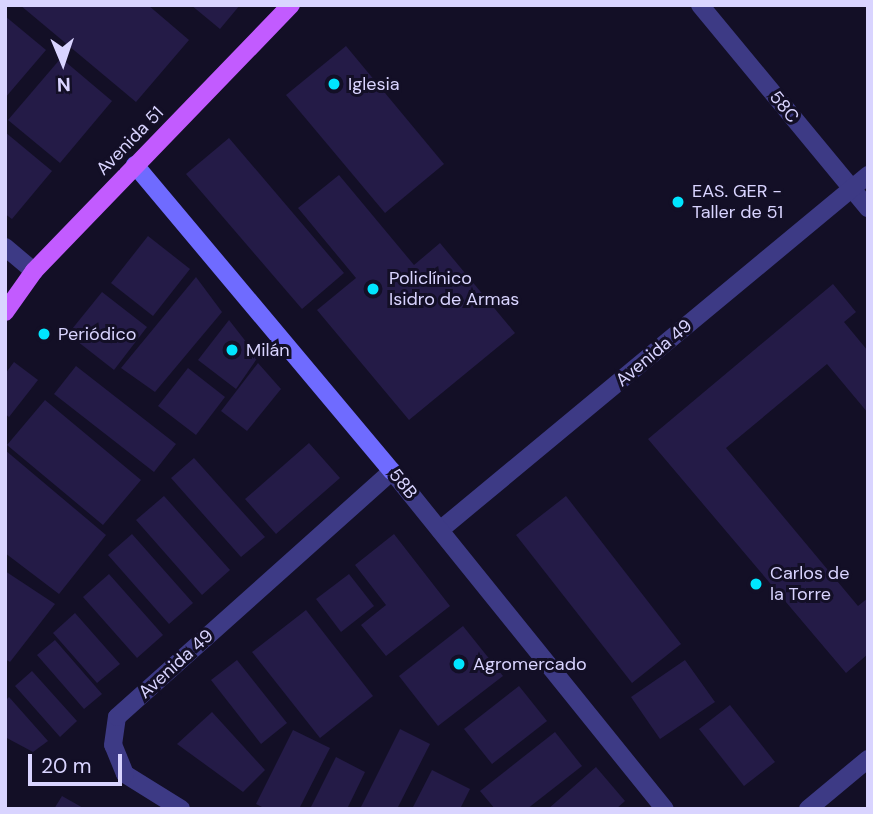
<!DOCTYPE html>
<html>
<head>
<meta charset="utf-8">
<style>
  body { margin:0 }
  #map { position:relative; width:873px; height:814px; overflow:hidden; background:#130f26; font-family:"DM Sans",sans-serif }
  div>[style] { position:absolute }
  .building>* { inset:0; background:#241b47 }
  .street>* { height:18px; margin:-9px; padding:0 9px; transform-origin:9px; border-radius:9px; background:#3d3a85 }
  .secondary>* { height:18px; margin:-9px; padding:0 9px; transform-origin:9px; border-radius:9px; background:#6f6bff }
  .primary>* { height:18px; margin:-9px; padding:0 9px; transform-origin:9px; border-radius:9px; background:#c25bff }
  .dots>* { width:19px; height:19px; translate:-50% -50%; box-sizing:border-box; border:4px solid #130f26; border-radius:50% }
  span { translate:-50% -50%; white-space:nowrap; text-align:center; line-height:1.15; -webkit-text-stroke:6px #130f26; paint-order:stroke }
  .poi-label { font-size:18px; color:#d9d4ff }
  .left { translate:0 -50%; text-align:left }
  .street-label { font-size:18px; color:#d9d4ff }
  .frame { position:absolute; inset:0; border:7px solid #d9d4ff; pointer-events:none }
  .north { position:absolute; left:28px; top:28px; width:70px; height:70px; -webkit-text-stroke:5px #130f26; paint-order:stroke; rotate:178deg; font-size:19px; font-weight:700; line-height:28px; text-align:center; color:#d9d4ff }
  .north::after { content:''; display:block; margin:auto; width:24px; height:32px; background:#d9d4ff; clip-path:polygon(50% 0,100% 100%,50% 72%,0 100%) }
  .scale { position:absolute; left:28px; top:754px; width:94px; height:32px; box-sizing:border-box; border:4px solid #d9d4ff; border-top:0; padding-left:9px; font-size:21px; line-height:24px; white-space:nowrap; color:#d9d4ff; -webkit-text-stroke:5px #130f26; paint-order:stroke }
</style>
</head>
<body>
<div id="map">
  <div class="building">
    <div style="clip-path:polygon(20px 5px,148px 5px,189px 40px,136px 102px)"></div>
    <div style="clip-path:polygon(191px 5px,240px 5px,220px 29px)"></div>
    <div style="clip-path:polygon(5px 16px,46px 50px,5px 98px)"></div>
    <div style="clip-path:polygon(346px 46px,444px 164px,385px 213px,286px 95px)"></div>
    <div style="clip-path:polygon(61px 58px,112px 101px,60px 163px,8px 120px)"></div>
    <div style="clip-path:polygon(5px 132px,52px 171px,12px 219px,5px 214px)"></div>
    <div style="clip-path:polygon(229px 138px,344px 273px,302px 309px,186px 174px)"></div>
    <div style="clip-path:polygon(339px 175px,414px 265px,440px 243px,515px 333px,409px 420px,317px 310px,356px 278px,298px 208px)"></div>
    <div style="clip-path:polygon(148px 236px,190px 269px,153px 316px,111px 283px)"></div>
    <div style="clip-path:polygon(196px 277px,222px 312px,155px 392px,121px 368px)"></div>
    <div style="clip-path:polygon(833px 284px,856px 312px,844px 322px,868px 351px,868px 413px,827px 364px,726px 448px,858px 606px,868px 598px,868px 654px,846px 673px,648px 439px)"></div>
    <div style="clip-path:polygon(102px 292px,147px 327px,114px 370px,68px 334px)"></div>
    <div style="clip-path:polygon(229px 320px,258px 357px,236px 389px,198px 360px)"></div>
    <div style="clip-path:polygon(14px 362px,38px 380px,9px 417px,5px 414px,5px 374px)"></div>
    <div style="clip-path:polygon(258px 363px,281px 389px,247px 431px,221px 411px)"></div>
    <div style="clip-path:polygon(76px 366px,176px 444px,154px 472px,54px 394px)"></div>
    <div style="clip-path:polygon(188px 368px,225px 397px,196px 435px,158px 406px)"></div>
    <div style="clip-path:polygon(45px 400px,141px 480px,103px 525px,7px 445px)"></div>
    <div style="clip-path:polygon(309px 443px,340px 478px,276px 534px,245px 499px)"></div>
    <div style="clip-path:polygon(5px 450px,106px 535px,59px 594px,5px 553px)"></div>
    <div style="clip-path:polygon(194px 458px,265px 537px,241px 557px,171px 478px)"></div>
    <div style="clip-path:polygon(164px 496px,230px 570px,202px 595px,136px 520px)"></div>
    <div style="clip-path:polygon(566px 496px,681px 644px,632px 683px,516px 535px)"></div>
    <div style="clip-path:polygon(132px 534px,193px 603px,169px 624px,108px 555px)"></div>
    <div style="clip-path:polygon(394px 534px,450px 606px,386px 656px,361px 625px,386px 605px,355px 565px)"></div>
    <div style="clip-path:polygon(5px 571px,55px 604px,10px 662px,5px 659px)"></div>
    <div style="clip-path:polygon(109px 574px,163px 635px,137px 658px,83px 597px)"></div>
    <div style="clip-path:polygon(349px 574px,374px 606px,341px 632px,316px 599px)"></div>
    <div style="clip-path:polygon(306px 610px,373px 696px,320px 738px,252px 652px)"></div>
    <div style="clip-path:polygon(75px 613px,120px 664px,97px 683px,53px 633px)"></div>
    <div style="clip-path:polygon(463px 626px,503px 676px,438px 726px,399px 676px)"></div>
    <div style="clip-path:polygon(55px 640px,102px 694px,84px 709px,37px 655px)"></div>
    <div style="clip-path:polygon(237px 660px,287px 723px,261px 744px,211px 680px)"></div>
    <div style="clip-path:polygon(685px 660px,715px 702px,660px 739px,631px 697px)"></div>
    <div style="clip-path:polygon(32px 671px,77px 721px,60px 737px,15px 686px)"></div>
    <div style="clip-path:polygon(519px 686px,547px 721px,492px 764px,464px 729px)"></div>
    <div style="clip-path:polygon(9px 697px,48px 741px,33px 752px,5px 737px,5px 701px)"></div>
    <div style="clip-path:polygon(730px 705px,775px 762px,744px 786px,699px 729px)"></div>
    <div style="clip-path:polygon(212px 712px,265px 770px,243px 792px,177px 744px)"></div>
    <div style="clip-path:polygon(400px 729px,430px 744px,397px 809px,360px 809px)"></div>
    <div style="clip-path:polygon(293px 730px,330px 748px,299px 809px,266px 809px,256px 804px)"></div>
    <div style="clip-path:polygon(555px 732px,582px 766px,527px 809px,495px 809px,480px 791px)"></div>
    <div style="clip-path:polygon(336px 757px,365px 772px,347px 809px,310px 809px)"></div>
    <div style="clip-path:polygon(596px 767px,625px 801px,616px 809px,548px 809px)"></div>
    <div style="clip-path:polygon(432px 770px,470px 789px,460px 809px,412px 809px)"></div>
    <div style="clip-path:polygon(62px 796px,85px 809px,54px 809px)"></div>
  </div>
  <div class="street">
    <div style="left:700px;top:5px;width:264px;rotate:50.4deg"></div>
    <div style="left:5px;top:247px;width:38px;rotate:40deg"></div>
    <div style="left:440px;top:530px;width:556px;rotate:-39.67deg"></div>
    <div style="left:181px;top:809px;width:66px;rotate:-148deg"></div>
    <div style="left:125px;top:774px;width:31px;rotate:-112deg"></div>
    <div style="left:113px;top:745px;width:28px;rotate:-82deg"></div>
    <div style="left:117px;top:717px;width:369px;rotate:-41.8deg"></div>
    <div style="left:392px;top:471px;width:434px;rotate:51.1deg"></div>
    <div style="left:808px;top:809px;width:78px;rotate:-39.8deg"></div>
  </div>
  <div class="secondary">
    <div style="left:135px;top:165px;width:400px;rotate:50deg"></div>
  </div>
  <div class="primary">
    <div style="left:5px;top:312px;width:50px;rotate:-54.7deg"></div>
    <div style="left:34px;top:271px;width:370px;rotate:-46deg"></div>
  </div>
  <div class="dots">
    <div style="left:334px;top:84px;background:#00e5ff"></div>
    <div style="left:678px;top:202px;background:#00e5ff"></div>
    <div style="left:373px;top:289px;background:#00e5ff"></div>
    <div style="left:44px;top:334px;background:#00e5ff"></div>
    <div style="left:232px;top:350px;background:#00e5ff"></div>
    <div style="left:756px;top:584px;background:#00e5ff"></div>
    <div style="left:459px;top:664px;background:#00e5ff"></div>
  </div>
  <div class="poi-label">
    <span class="left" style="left:348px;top:84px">Iglesia</span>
    <span class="left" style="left:692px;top:202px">EAS. GER -<br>Taller de 51</span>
    <span class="left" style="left:389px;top:289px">Policlínico<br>Isidro de Armas</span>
    <span class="left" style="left:58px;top:334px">Periódico</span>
    <span class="left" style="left:246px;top:350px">Milán</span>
    <span class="left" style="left:770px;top:584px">Carlos de<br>la Torre</span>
    <span class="left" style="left:473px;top:664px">Agromercado</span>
  </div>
  <div class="street-label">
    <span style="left:784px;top:107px;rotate:51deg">58C</span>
    <span style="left:130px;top:141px;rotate:-46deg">Avenida 51</span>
    <span style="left:654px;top:353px;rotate:-40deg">Avenida 49</span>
    <span style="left:403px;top:484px;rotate:51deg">58B</span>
    <span style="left:176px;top:664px;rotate:-42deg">Avenida 49</span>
  </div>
  <div class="frame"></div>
  <div class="north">N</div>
  <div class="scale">20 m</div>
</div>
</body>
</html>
